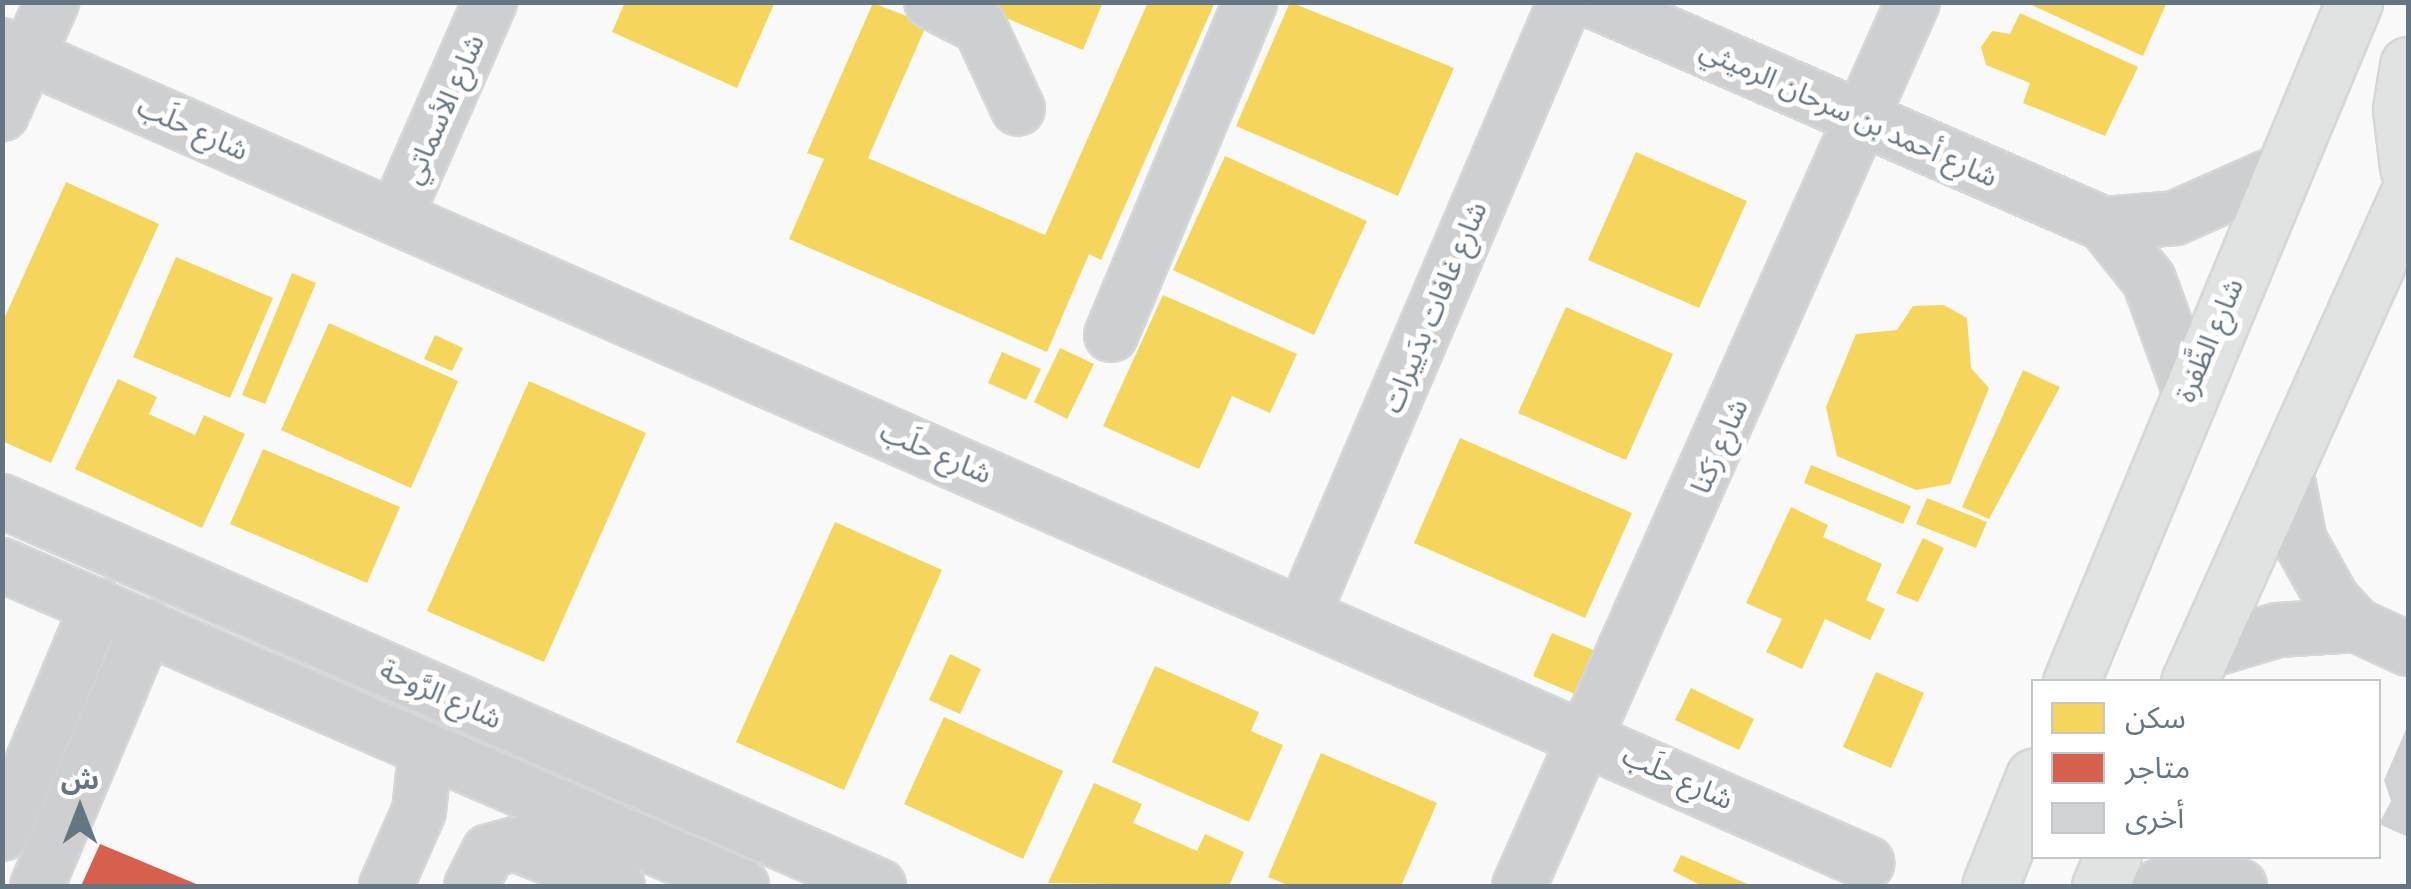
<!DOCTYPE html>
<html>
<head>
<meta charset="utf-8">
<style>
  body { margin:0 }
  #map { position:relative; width:2411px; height:889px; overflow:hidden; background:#f9f9f9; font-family:Mulish,"Noto Sans Arabic",sans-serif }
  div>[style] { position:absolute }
  .homes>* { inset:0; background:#f6d55c }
  .shops>* { inset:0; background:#d6604d }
  .building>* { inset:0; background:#d0d2d3 }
  .roads { filter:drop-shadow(2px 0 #d5d6d7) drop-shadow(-2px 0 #d5d6d7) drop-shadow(0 2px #d5d6d7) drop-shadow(0 -2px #d5d6d7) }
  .minor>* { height:52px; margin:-26px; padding:0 26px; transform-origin:26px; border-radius:26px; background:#cecfd0 }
  .major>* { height:55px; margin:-27.5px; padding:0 27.5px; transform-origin:27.5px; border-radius:27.5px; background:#e1e2e2 }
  span { translate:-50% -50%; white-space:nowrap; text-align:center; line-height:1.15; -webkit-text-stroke:10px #fff; paint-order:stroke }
  .street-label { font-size:28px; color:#657683 }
  .frame { position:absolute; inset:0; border:5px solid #657683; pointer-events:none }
  .legend { position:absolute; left:2031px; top:679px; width:350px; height:180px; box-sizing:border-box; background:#fff; border:2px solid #c1c8cd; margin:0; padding:12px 18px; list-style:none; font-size:30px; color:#657683 }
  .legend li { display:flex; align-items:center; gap:20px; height:50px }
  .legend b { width:50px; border:2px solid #c1c8cd }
  .north { position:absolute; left:30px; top:759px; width:100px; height:100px; -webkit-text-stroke:8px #fff; paint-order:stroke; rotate:0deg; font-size:28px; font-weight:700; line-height:40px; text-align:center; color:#657683 }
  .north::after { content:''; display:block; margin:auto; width:35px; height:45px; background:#657683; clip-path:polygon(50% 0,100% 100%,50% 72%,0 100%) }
</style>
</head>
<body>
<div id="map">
  <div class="homes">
    <div style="clip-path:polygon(625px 2px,659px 3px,775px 2px,737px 88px,612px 32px)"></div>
    <div style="clip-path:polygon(967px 2px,1103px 2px,1083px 50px)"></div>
    <div style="clip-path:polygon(1148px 2px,1215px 2px,1101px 260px,1089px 254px,1047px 352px,789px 239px,824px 159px,807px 153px,873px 3px,927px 24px,868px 158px,1045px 235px)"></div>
    <div style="clip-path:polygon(1290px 2px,1454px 68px,1398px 196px,1236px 126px)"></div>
    <div style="clip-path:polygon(2025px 2px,2167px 2px,2143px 56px)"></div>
    <div style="clip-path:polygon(2020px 13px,2138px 67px,2105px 136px,2023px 103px,2030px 83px,1986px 65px,1981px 47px,1992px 31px,2010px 34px)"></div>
    <div style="clip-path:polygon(1636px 152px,1747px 201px,1699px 308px,1588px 260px)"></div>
    <div style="clip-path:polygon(1225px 156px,1367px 221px,1314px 335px,1173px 270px)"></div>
    <div style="clip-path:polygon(66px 182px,159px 224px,51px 463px,2px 441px,2px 323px)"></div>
    <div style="clip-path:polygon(176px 257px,273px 298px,230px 398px,133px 357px)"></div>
    <div style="clip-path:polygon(292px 273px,316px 283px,265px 404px,242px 395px)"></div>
    <div style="clip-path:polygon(1163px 295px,1297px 354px,1270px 413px,1232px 396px,1199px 469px,1103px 426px)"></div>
    <div style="clip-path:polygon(1944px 305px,1967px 318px,1971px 368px,1989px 388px,1950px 484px,1916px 490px,1837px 456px,1826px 407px,1856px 334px,1897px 330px,1913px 306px)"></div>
    <div style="clip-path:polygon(1566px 307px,1673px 354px,1626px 460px,1518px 413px)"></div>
    <div style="clip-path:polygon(329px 323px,458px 381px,411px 488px,281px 430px)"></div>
    <div style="clip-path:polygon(435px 335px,463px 348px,452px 371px,424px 359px)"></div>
    <div style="clip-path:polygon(1060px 348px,1094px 364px,1067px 419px,1034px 402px)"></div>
    <div style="clip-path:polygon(1002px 352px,1041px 369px,1026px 400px,988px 383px)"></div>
    <div style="clip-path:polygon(2023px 370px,2060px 387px,1989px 519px,1962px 507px)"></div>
    <div style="clip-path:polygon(118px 379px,157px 397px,149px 414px,195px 435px,204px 415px,245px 434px,202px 528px,75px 469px)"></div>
    <div style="clip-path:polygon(529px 381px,646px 433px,544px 662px,427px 611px)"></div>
    <div style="clip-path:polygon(1460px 438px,1632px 513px,1585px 618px,1414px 543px)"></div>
    <div style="clip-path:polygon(263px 449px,400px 507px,367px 583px,230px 524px)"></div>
    <div style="clip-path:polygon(1811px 465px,1911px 506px,1903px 524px,1804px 483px)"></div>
    <div style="clip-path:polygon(1927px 498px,1987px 522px,1976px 548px,1916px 524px)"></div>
    <div style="clip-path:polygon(1791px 507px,1828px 525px,1823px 537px,1882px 564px,1866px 600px,1885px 609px,1870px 640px,1825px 619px,1802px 669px,1766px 652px,1782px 619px,1746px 603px)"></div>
    <div style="clip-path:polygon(835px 522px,942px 570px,844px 790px,736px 742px)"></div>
    <div style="clip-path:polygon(1923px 538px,1944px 548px,1918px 602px,1896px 593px)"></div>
    <div style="clip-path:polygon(1552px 633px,1608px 656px,1589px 700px,1533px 676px)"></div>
    <div style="clip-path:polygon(950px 654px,981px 669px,960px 714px,929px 700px)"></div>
    <div style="clip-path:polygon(1155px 666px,1259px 712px,1251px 731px,1283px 745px,1249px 822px,1112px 762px)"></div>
    <div style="clip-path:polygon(1876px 672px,1924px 693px,1891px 768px,1843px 747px)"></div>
    <div style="clip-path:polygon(1691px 688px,1754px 719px,1739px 750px,1675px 720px)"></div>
    <div style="clip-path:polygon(944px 717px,1063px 771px,1023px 859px,904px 804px)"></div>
    <div style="clip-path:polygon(1321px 753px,1437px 803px,1401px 886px,1290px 886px,1268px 877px)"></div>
    <div style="clip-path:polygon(1094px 783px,1142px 804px,1133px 823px,1197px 851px,1205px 834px,1244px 852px,1229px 886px,1048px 883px)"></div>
    <div style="clip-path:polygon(1681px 855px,1752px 886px,1702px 886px,1673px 871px)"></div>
  </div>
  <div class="shops">
    <div style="clip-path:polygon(100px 844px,201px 886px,81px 886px)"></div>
  </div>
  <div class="building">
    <div style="clip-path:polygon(2408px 725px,2408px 837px,2379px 824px,2391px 801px,2384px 780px)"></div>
  </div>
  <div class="roads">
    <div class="minor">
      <div style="left:931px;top:2px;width:55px;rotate:27deg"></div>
      <div style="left:980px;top:27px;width:90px;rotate:65.1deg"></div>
      <div style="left:1595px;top:2px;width:555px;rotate:23.56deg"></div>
      <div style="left:2104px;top:224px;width:72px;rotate:51.2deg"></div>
      <div style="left:2149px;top:280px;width:114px;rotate:70deg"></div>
      <div style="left:2px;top:45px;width:2037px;rotate:23.68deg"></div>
      <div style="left:2px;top:114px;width:123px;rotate:-65.9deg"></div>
      <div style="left:396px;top:216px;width:234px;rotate:-66.3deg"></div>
      <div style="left:2104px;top:224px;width:71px;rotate:-4.8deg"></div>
      <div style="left:2175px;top:218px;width:116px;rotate:-23.9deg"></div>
      <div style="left:1111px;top:335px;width:361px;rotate:-67.3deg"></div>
      <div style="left:2287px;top:475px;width:67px;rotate:78.9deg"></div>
      <div style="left:2300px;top:541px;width:68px;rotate:60.8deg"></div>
      <div style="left:2333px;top:600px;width:34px;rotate:47deg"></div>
      <div style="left:2356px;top:625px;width:57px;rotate:24.8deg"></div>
      <div style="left:2px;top:501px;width:958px;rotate:23.7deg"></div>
      <div style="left:2px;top:565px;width:807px;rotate:23.45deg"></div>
      <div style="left:1304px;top:612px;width:663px;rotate:-66.84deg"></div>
      <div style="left:2204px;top:652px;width:77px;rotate:-16.6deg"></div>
      <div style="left:2278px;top:630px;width:78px;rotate:-3.7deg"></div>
      <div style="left:2px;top:834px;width:248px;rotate:-67.3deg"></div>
      <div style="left:37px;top:886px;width:282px;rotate:-67.1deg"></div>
      <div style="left:386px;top:886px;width:82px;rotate:-66.3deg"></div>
      <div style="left:419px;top:811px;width:63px;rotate:-83.7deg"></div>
      <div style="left:471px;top:886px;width:39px;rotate:-63deg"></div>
      <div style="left:489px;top:851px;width:27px;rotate:-15deg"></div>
      <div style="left:515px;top:844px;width:111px;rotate:22.2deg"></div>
      <div style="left:1519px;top:886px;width:968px;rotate:-65.98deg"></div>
      <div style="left:2159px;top:886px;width:81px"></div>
    </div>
    <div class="major">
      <div style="left:2408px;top:65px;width:45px;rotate:99deg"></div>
      <div style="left:2401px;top:109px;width:59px;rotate:83.2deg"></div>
      <div style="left:2071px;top:682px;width:737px;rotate:-67.4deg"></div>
      <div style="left:2189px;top:682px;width:534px;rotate:-65.79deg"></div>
      <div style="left:1990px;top:886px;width:118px;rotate:-68.2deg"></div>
      <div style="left:2100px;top:886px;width:33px;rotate:-67deg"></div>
    </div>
  </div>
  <div class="street-label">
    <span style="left:443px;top:109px;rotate:-66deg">شارع الأسماتي</span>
    <span style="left:1849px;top:113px;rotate:24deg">شارع أحمد بن سرحان الرميثي</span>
    <span style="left:193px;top:128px;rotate:24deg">شارع حلَب</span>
    <span style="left:1434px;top:307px;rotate:-67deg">شارع غافات بدَييرات</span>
    <span style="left:2209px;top:340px;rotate:-67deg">شارع الظَّفرة</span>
    <span style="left:1719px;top:446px;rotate:-66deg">شارع رَكنا</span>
    <span style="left:936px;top:452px;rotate:23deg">شارع حلَب</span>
    <span style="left:441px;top:694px;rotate:24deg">شارع الرَّوحة</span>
    <span style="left:1678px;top:777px;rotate:24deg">شارع حلَب</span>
  </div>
  <div class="frame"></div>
  <ul class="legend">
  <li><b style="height:28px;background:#f6d55c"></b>سكن</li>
  <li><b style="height:28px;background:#d6604d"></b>متاجر</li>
  <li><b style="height:28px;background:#d0d2d3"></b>أخرى</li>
  </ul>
  <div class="north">ش</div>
</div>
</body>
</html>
